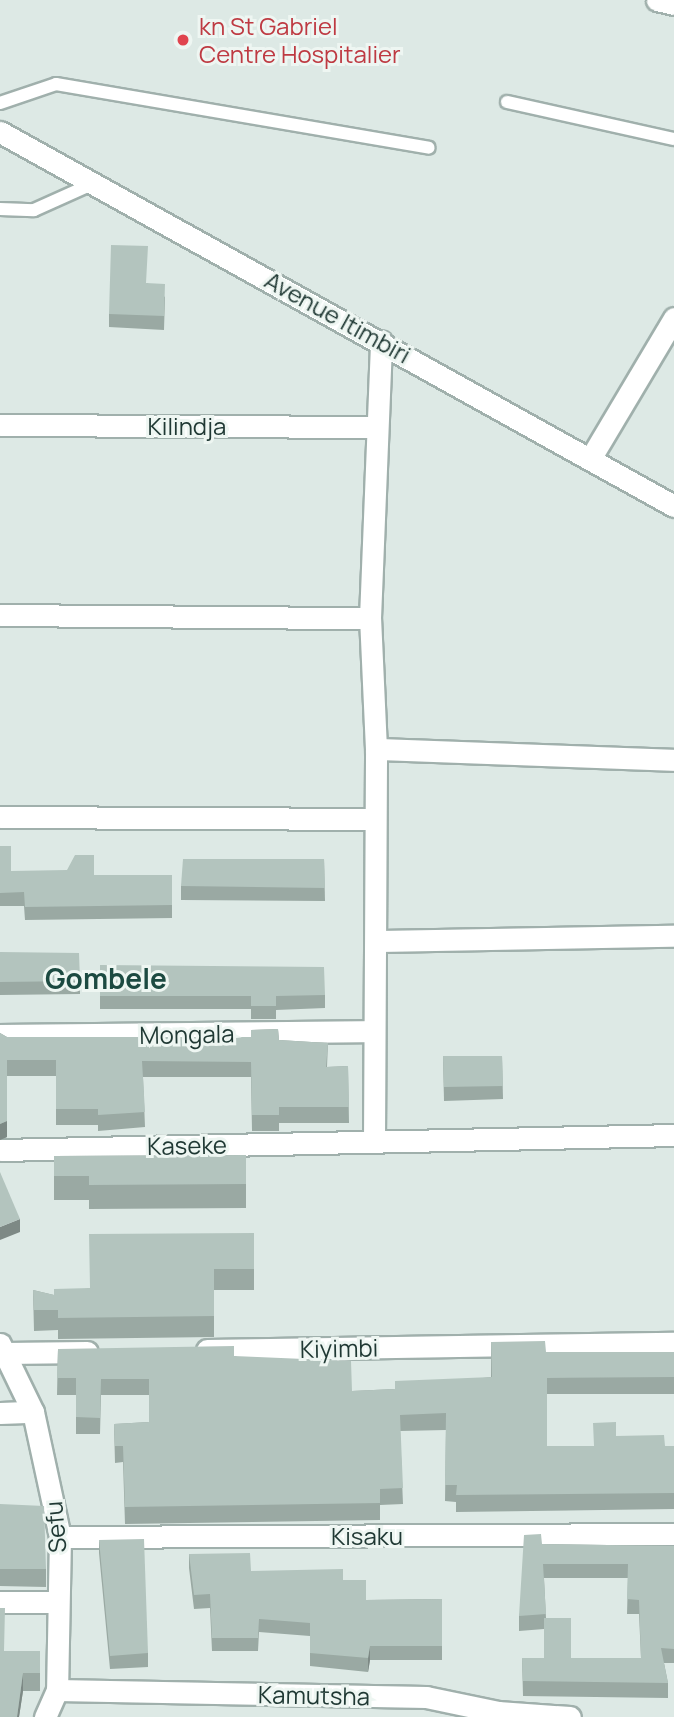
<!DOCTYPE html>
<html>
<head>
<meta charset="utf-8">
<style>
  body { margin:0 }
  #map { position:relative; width:674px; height:1717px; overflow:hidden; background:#dde9e5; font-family:Manrope,sans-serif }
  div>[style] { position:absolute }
  .roads { filter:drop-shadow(2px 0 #a0b0ac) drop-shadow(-2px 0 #a0b0ac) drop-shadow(0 2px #a0b0ac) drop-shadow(0 -2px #a0b0ac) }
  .service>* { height:12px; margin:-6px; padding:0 6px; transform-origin:6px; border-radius:6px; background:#fff }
  .minor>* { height:21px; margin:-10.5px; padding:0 10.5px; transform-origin:10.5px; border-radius:10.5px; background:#fff }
  .tertiary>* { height:21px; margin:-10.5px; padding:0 10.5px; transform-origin:10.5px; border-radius:10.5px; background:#fff }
  .secondary>* { height:21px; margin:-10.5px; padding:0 10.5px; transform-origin:10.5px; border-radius:10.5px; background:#fff }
  .wall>* { inset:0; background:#9aa9a3 }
  .shaded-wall>* { inset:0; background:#7d8985 }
  .building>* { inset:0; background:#b3c4be }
  .dots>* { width:19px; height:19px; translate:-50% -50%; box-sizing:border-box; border:4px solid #eef6f2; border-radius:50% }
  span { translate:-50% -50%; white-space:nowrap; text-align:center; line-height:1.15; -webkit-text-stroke:6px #eef6f2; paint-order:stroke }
  .health-label { font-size:24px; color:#be3a42 }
  .left { translate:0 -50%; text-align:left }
  .street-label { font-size:24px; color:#1f3833 }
  .quarter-label { font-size:28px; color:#1c4a41; font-weight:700 }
</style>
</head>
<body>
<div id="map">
  <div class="roads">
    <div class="service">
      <div style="left:507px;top:102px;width:171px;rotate:12.5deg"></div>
      <div style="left:0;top:103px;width:59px;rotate:-18.7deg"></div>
      <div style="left:56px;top:84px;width:378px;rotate:9.7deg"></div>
      <div style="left:0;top:209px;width:34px;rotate:2deg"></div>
      <div style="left:34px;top:210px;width:66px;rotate:-24.2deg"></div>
    </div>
    <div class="minor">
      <div style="left:657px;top:0;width:17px;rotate:13deg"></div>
      <div style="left:0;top:425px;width:374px;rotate:0.3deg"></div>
      <div style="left:590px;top:459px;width:164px;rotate:-59.2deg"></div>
      <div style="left:0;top:615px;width:370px;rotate:0.5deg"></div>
      <div style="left:376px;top:749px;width:298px;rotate:2.1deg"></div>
      <div style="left:0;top:817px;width:374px;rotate:0.3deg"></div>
      <div style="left:376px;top:941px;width:298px;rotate:-1deg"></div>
      <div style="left:0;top:1035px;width:374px;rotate:-0.6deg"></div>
      <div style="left:374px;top:1141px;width:392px;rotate:-89.7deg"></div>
      <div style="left:376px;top:749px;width:131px;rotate:-92.6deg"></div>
      <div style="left:370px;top:618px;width:277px;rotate:-87.7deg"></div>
      <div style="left:0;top:1150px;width:674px;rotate:-1.27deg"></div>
      <div style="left:207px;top:1350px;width:467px;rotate:-0.9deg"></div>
      <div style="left:5px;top:1353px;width:82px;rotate:-0.7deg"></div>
      <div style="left:0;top:1413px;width:33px;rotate:-2deg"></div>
      <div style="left:60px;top:1537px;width:614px;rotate:-0.28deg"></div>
      <div style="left:0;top:1602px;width:57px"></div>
      <div style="left:57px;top:1690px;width:369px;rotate:1.1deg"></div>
      <div style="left:426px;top:1697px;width:74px;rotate:11.8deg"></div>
      <div style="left:498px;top:1712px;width:72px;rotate:4deg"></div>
    </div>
    <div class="tertiary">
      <div style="left:0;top:1344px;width:76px;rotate:64.1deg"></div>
      <div style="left:33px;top:1412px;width:128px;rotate:77.8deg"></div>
      <div style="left:60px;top:1537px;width:153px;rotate:91.1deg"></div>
      <div style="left:57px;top:1690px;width:30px;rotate:114deg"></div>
    </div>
    <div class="secondary">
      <div style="left:0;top:132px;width:771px;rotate:29.03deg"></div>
    </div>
  </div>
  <div class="wall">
    <div style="clip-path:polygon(147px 283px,165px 297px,164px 330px,109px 327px,109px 314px)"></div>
    <div style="clip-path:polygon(0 846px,11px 871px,94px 875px,172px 875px,172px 918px,25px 920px,24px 906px,0 906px)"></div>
    <div style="clip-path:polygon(324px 859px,325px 901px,181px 900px,181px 886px)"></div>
    <div style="clip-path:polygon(0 952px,80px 981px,80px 994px,0 995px)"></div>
    <div style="clip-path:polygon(100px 965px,325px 995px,325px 1008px,276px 1010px,276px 1019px,251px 1019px,251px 1009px,100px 1009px)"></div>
    <div style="clip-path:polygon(278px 1029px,279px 1040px,328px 1043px,327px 1067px,348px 1066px,349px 1123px,279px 1123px,279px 1131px,252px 1131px,251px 1077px,143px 1077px,145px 1127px,98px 1131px,98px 1125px,56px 1125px,56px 1076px,7px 1076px,7px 1137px,0 1140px,0 1033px,7px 1037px,251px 1037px,251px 1030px)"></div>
    <div style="clip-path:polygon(443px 1056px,502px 1056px,503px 1099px,444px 1101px)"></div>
    <div style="clip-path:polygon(246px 1155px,246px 1208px,89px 1209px,89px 1200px,54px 1200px,54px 1156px)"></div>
    <div style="clip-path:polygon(254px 1233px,254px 1290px,214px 1290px,214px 1337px,58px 1339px,58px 1330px,34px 1331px,33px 1290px,54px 1295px,90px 1288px)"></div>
    <div style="clip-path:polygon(491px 1342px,546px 1352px,674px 1352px,674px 1394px,547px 1394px,547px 1446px,594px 1446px,616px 1436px,665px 1446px,674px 1446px,674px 1509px,456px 1512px,456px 1502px,445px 1501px,446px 1430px,400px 1431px,403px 1504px,380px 1505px,380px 1520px,125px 1524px,123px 1462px,115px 1463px,114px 1424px,149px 1422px,149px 1395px,101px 1395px,100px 1434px,76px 1434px,76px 1395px,57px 1395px,58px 1349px,234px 1356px,352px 1391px,395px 1389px,491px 1377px)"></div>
    <div style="clip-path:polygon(0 1504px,46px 1569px,46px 1587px,0 1586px)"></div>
    <div style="clip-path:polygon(99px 1540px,148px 1653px,148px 1667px,110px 1669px,99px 1553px)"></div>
    <div style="clip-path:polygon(evenodd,542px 1544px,674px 1546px,674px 1663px,664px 1663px,668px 1683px,668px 1698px,523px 1696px,522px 1658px,544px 1658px,544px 1629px,519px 1631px,519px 1616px,542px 1544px,544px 1578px,628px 1578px,627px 1614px,639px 1614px,641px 1658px,571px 1658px,546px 1618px,544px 1578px)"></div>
    <div style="clip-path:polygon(189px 1554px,251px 1571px,343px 1580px,366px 1600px,442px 1599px,442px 1660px,370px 1660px,368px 1672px,310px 1666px,310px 1636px,259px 1632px,258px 1651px,212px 1651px,210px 1608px,194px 1609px,189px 1568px)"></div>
    <div style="clip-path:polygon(4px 1651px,40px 1651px,40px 1691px,23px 1691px,19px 1717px,0 1717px)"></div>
  </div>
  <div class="shaded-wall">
    <div style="clip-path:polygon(7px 1121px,7px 1137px,0 1140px,0 1124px)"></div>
    <div style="clip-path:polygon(20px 1219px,20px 1232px,0 1240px,0 1227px)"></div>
    <div style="clip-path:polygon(370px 1646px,370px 1660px,368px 1672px,368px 1658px)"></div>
    <div style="clip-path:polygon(23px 1673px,23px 1691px,19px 1717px,17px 1717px)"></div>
  </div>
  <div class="building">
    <div style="clip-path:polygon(111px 245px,148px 246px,146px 283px,165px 284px,164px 316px,109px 314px)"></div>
    <div style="clip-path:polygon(0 846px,11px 846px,11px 871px,67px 870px,75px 855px,94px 855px,94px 875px,172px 875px,172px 905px,25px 907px,24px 892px,0 893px)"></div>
    <div style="clip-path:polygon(183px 859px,324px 859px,325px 888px,181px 886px)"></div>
    <div style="clip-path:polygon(0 952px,79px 953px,80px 981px,0 982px)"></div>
    <div style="clip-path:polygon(100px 965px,324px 967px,325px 995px,276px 996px,276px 1006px,251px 1006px,251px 996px,100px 996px)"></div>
    <div style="clip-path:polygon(278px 1029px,279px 1040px,328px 1043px,326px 1067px,348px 1066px,349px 1107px,279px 1107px,279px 1115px,252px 1115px,251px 1062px,142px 1061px,145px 1112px,98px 1115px,98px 1109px,56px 1109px,56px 1060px,7px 1060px,7px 1121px,0 1124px,0 1033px,7px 1037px,251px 1037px,251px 1030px)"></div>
    <div style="clip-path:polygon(443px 1056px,502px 1056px,503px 1086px,444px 1087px)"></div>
    <div style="clip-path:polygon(246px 1155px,246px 1184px,89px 1185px,89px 1176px,54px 1176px,54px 1156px)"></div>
    <div style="clip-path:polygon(0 1172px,20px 1219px,0 1227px)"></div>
    <div style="clip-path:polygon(254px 1233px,254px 1269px,214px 1269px,214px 1316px,58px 1318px,58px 1310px,34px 1310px,33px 1290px,54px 1295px,54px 1289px,90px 1288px,89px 1234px)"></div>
    <div style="clip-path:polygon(545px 1341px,546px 1352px,674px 1352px,674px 1377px,547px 1378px,547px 1446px,594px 1446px,593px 1423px,616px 1422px,616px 1436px,664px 1435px,665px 1446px,674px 1446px,674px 1493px,456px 1495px,457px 1485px,445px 1485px,446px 1413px,400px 1415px,403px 1488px,380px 1489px,380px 1503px,125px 1507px,123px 1446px,115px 1446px,114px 1424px,149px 1422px,149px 1379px,101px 1379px,100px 1418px,76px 1417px,76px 1378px,57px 1378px,58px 1349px,234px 1346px,234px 1356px,351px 1361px,352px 1391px,395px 1389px,395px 1381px,492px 1377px,491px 1342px)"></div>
    <div style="clip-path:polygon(0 1504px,44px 1506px,46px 1569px,0 1569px)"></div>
    <div style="clip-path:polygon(541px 1534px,542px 1544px,674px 1546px,674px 1649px,661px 1648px,668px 1683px,523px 1681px,522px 1658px,544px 1658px,544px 1618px,571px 1618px,571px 1658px,641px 1658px,639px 1600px,627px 1599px,628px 1564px,543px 1564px,546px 1614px,519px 1616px,524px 1535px)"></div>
    <div style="clip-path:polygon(144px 1539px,148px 1653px,110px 1656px,99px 1540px)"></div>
    <div style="clip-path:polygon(250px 1553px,251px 1571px,343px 1569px,343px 1580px,366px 1580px,366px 1600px,442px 1599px,442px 1646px,370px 1646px,368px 1658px,310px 1653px,310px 1623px,259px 1619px,258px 1638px,212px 1638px,210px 1594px,194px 1595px,189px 1554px)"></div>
    <div style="clip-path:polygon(0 1608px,5px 1608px,4px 1651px,40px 1651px,40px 1673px,23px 1673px,17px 1717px,0 1717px)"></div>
  </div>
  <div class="dots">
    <div style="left:183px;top:40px;background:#e0444e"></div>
  </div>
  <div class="health-label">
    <span class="left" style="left:199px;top:40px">kn St Gabriel<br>Centre Hospitalier</span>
  </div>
  <div class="street-label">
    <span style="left:338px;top:317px;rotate:29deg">Avenue Itimbiri</span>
    <span style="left:187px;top:426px">Kilindja</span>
    <span style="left:187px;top:1034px;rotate:-1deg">Mongala</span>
    <span style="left:187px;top:1145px;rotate:-1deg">Kaseke</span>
    <span style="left:339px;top:1348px;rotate:-1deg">Kiyimbi</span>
    <span style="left:55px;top:1527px;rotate:-95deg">Sefu</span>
    <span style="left:367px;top:1536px">Kisaku</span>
    <span style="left:314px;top:1695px;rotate:1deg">Kamutsha</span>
  </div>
  <div class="quarter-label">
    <span style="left:106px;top:978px">Gombele</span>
  </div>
</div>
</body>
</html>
